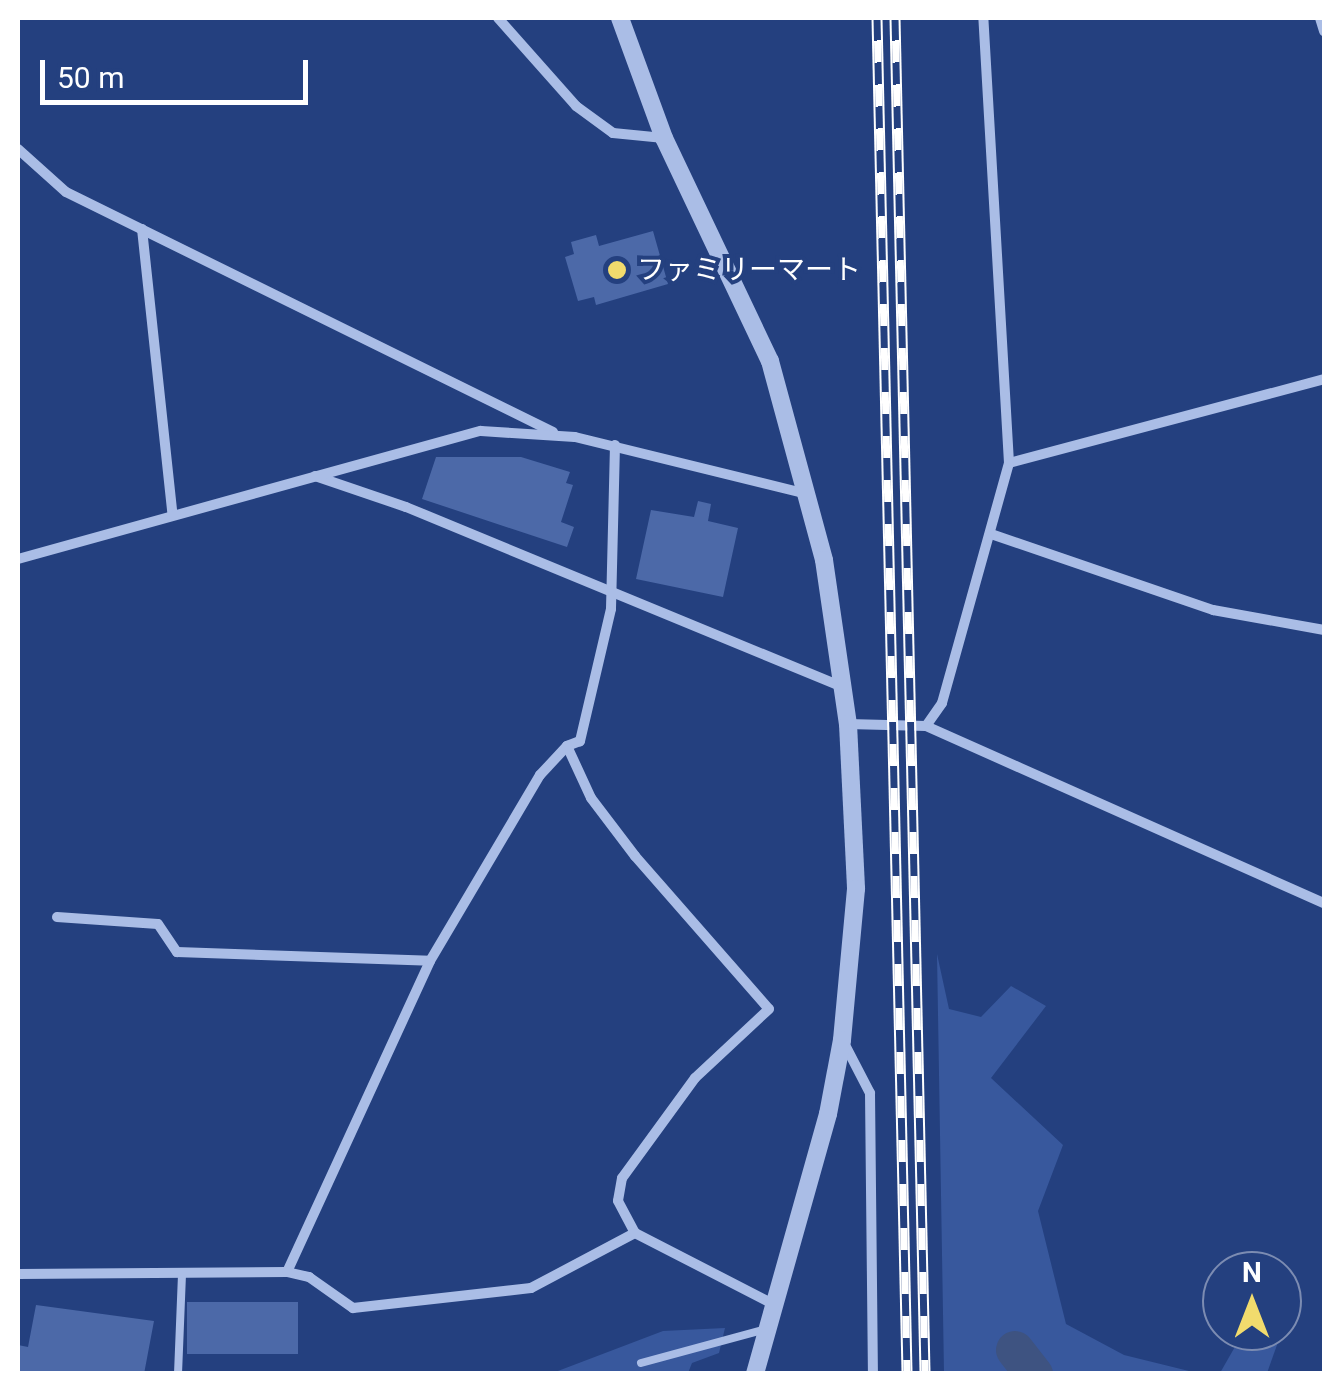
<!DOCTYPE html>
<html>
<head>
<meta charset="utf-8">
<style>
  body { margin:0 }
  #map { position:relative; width:1342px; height:1391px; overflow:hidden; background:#24407f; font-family:Roboto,"Noto Sans JP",sans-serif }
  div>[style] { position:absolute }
  .green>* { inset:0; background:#38589d }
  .canal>* { height:38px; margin:-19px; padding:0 19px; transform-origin:19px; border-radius:19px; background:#3e5381 }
  .building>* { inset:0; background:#4c69a8 }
  .service>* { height:8px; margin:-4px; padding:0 4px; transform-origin:4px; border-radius:4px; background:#aabde6 }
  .minor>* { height:10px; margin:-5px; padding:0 5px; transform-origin:5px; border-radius:5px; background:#aabde6 }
  .tertiary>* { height:18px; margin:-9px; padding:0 9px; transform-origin:9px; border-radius:9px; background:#aabde6 }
  .rail>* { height:11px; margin-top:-5.5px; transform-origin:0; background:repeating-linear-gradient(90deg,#24407f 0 22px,#fff 0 44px); box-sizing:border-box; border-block:2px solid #fff }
  .dots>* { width:28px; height:28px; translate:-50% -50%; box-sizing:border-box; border:5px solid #24407f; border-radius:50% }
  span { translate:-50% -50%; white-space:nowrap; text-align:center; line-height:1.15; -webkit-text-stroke:8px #24407f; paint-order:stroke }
  .poi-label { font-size:28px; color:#fff }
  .left { translate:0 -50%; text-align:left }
  .frame { position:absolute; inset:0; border:20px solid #fff; pointer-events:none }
  .north { position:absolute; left:1202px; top:1251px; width:100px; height:100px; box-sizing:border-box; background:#24407f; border:2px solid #7c8cb2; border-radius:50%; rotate:0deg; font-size:28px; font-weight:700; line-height:40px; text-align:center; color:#fff }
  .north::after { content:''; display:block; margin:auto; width:35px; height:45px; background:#f1db6d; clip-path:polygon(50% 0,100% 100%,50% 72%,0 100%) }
  .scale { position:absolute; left:40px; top:60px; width:268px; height:45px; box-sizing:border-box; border:5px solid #fff; border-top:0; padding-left:12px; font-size:30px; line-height:35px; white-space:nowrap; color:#fff; -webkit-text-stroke:8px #24407f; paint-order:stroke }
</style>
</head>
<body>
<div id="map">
  <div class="green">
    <div style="clip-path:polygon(937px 954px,949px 1009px,981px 1017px,1011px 986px,1046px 1006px,991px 1078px,1063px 1145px,1038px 1211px,1066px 1324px,1124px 1355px,1197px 1373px,944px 1373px)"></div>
    <div style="clip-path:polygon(725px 1328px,719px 1353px,692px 1363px,688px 1373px,550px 1374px,663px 1331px)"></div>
    <div style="clip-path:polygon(1244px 1331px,1282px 1331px,1267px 1373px,1220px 1373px)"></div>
  </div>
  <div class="canal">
    <div style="left:1015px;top:1350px;width:31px;rotate:52deg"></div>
  </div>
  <div class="building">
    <div style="clip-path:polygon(653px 231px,668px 284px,596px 305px,594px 297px,578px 301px,565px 257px,574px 254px,571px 242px,596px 235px,599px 246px)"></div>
    <div style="clip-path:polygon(436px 457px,521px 457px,570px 472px,566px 483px,573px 485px,561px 522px,574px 527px,567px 547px,422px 499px)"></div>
    <div style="clip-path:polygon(698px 501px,711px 504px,708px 521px,738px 528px,723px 597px,636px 579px,651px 510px,694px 517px)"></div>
    <div style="clip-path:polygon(187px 1302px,298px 1302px,298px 1354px,187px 1354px)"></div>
    <div style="clip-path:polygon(36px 1305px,154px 1321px,144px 1374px,18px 1374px,18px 1345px,28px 1347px)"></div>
  </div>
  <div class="service">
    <div style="left:641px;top:1363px;width:130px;rotate:-15.2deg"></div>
    <div style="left:178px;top:1374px;width:101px;rotate:-87.7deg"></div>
  </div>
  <div class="minor">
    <div style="left:498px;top:18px;width:118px;rotate:48.4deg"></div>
    <div style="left:576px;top:106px;width:46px;rotate:36.1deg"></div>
    <div style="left:613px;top:133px;width:51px;rotate:5.6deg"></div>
    <div style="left:1320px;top:18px;width:14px;rotate:73deg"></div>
    <div style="left:18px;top:149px;width:64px;rotate:41.9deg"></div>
    <div style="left:66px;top:192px;width:543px;rotate:26.23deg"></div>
    <div style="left:142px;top:229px;width:285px;rotate:83.9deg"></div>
    <div style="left:615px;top:445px;width:164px;rotate:91.4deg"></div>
    <div style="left:611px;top:609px;width:136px;rotate:103.2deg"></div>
    <div style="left:580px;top:741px;width:14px;rotate:159deg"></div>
    <div style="left:567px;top:746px;width:57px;rotate:65.2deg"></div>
    <div style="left:591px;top:798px;width:73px;rotate:52.8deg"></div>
    <div style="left:635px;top:856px;width:203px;rotate:48.8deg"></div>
    <div style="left:769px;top:1009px;width:101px;rotate:137deg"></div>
    <div style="left:695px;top:1078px;width:124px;rotate:126.1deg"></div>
    <div style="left:622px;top:1178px;width:23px;rotate:100deg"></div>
    <div style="left:618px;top:1201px;width:36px;rotate:62deg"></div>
    <div style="left:1009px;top:463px;width:326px;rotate:-14.9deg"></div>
    <div style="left:315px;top:476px;width:96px;rotate:18.8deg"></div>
    <div style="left:406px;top:507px;width:472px;rotate:22.4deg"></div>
    <div style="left:991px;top:534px;width:235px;rotate:18.9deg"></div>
    <div style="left:1213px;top:610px;width:113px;rotate:10.2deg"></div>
    <div style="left:18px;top:559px;width:480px;rotate:-15.5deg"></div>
    <div style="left:481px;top:431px;width:94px;rotate:3.7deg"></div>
    <div style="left:575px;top:437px;width:239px;rotate:13.8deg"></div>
    <div style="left:848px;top:724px;width:78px;rotate:1.5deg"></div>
    <div style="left:926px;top:726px;width:436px;rotate:24deg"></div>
    <div style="left:926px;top:726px;width:28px;rotate:-55deg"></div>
    <div style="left:942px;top:703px;width:249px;rotate:-74.4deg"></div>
    <div style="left:1009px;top:463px;width:446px;rotate:-93.3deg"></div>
    <div style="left:57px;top:917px;width:101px;rotate:4deg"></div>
    <div style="left:158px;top:924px;width:34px;rotate:56deg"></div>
    <div style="left:177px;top:952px;width:253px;rotate:2deg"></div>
    <div style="left:843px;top:1041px;width:59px;rotate:62.6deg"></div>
    <div style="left:870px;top:1093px;width:281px;rotate:89.4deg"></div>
    <div style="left:287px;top:1272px;width:342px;rotate:-65.3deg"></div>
    <div style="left:430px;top:961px;width:216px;rotate:-59.4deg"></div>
    <div style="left:540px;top:775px;width:40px;rotate:-47deg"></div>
    <div style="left:18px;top:1274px;width:269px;rotate:-0.4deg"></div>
    <div style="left:287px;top:1272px;width:23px;rotate:13deg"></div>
    <div style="left:309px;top:1277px;width:54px;rotate:35.2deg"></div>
    <div style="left:353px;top:1308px;width:179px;rotate:-6.4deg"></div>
    <div style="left:531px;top:1288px;width:118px;rotate:-27.9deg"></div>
    <div style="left:635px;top:1233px;width:157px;rotate:27.2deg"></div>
  </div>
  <div class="tertiary">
    <div style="left:620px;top:18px;width:128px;rotate:69.9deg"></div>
    <div style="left:664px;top:138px;width:247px;rotate:64.6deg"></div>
    <div style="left:770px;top:361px;width:206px;rotate:74.8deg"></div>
    <div style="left:824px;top:560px;width:166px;rotate:81.7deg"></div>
    <div style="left:848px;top:724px;width:165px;rotate:87.2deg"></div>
    <div style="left:856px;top:889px;width:152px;rotate:95.3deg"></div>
    <div style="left:842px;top:1040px;width:75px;rotate:100.7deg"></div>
    <div style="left:828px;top:1114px;width:270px;rotate:105.7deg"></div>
  </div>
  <div class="rail">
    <div style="left:877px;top:18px;width:1356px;rotate:88.73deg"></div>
    <div style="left:895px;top:18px;width:1356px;rotate:88.73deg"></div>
  </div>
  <div class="dots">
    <div style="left:617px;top:270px;background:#f1db6d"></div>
  </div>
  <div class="poi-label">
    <span class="left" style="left:637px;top:270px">ファミリーマート</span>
  </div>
  <div class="frame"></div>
  <div class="north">N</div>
  <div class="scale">50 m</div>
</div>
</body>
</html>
